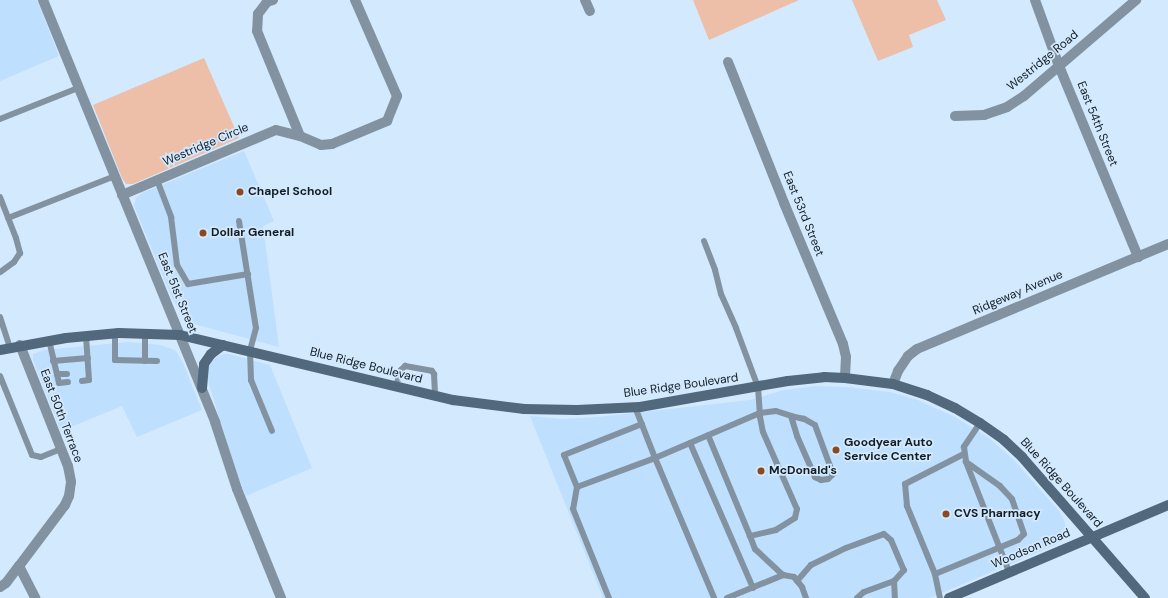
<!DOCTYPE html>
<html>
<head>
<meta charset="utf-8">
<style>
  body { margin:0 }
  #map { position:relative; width:1168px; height:598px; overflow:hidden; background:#d3e9fd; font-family:"DM Sans",sans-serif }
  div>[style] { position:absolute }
  .built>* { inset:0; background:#bedffd }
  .green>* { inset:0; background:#edbea8 }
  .lane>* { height:6px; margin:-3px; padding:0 3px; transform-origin:3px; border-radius:3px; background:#8292a0 }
  .street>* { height:10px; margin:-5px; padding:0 5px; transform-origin:5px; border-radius:5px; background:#8292a0 }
  .secondary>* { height:10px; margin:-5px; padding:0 5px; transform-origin:5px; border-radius:5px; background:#52697d }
  .dots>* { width:11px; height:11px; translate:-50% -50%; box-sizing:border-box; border:2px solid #d3e9fd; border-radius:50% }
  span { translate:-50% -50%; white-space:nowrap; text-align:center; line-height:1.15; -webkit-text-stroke:3.5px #d3e9fd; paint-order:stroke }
  .street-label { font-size:12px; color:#131d26 }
  .poi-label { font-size:12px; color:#131d26; font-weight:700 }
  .left { translate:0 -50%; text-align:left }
</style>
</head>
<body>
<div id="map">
  <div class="built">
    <div style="clip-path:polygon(0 0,37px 0,59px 56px,0 81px)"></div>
    <div style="clip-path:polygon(244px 151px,274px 221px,263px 226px,279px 347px,190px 323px,184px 318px,172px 298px,134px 206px,136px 198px,142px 193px)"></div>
    <div style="clip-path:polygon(128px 342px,160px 345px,175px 350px,183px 363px,202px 410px,137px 437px,122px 406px,61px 431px,33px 360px,33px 354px,44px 350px)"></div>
    <div style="clip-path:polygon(223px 354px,229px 354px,270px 365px,312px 468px,246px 496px,235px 470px,209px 384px,207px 372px,208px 365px,215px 358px)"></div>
    <div style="clip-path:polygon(816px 386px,846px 387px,890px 392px,918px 400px,955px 417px,989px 438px,1014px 460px,1059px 511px,1064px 520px,1066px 528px,1063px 538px,1055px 545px,930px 598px,603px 598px,530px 416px,562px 419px,598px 417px,750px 400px,784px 390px)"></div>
  </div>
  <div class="green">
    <div style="clip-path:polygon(693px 0,799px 0,709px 40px)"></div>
    <div style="clip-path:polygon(852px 0,937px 0,946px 20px,909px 35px,913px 47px,878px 61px)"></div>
    <div style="clip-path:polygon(204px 58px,239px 138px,133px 184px,126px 184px,122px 178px,93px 105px)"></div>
  </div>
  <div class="lane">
    <div style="left:0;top:119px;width:84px;rotate:-21.7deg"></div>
    <div style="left:157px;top:180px;width:40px;rotate:69deg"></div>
    <div style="left:171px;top:217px;width:48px;rotate:82.9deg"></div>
    <div style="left:177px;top:265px;width:22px;rotate:60deg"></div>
    <div style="left:188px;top:284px;width:61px;rotate:-9.5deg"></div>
    <div style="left:0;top:197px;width:44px;rotate:68.7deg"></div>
    <div style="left:16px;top:238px;width:16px;rotate:75deg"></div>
    <div style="left:20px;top:253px;width:11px;rotate:124deg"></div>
    <div style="left:14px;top:262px;width:17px;rotate:144deg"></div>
    <div style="left:8px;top:218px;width:115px;rotate:-21.4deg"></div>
    <div style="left:239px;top:221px;width:108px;rotate:81deg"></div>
    <div style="left:256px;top:328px;width:24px;rotate:105deg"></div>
    <div style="left:250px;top:351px;width:29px;rotate:88deg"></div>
    <div style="left:251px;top:380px;width:55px;rotate:67.6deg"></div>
    <div style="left:704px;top:241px;width:31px;rotate:69deg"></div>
    <div style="left:715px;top:270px;width:25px;rotate:76deg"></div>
    <div style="left:721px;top:294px;width:37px;rotate:66deg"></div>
    <div style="left:736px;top:328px;width:63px;rotate:69.6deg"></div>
    <div style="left:758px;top:387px;width:30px;rotate:86deg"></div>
    <div style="left:760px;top:417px;width:15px;rotate:79deg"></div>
    <div style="left:763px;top:432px;width:84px;rotate:66.2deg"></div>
    <div style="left:797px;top:509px;width:9px;rotate:103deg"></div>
    <div style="left:795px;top:518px;width:22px;rotate:148deg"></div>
    <div style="left:776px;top:530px;width:27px;rotate:167deg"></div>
    <div style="left:750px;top:536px;width:109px;rotate:-112.6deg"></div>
    <div style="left:0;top:317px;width:32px;rotate:72deg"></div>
    <div style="left:115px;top:333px;width:27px;rotate:90deg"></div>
    <div style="left:115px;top:360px;width:42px;rotate:1.4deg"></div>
    <div style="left:145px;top:334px;width:27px;rotate:90deg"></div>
    <div style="left:49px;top:340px;width:44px;rotate:76.9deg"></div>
    <div style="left:59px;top:383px;width:9px;rotate:-6deg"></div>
    <div style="left:53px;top:361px;width:35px;rotate:-5deg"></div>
    <div style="left:57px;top:374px;width:10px"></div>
    <div style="left:0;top:376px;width:85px;rotate:67.9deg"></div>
    <div style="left:32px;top:455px;width:9px;rotate:13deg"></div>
    <div style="left:41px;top:457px;width:22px;rotate:-22deg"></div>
    <div style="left:82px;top:381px;width:7px;rotate:-8deg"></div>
    <div style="left:89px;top:380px;width:44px;rotate:-93.9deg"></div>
    <div style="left:396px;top:386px;width:17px;rotate:-73deg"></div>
    <div style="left:401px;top:370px;width:6px;rotate:-45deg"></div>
    <div style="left:405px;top:366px;width:27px;rotate:10deg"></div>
    <div style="left:432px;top:371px;width:4px;rotate:56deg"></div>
    <div style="left:434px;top:374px;width:22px;rotate:87deg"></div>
    <div style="left:635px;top:407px;width:55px;rotate:68.6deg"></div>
    <div style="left:655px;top:458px;width:152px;rotate:67.1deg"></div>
    <div style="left:980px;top:423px;width:29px;rotate:124deg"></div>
    <div style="left:964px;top:447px;width:15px;rotate:82deg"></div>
    <div style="left:966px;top:462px;width:118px;rotate:68.6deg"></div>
    <div style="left:642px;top:424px;width:84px;rotate:158.3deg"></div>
    <div style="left:564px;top:455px;width:35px;rotate:68deg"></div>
    <div style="left:577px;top:487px;width:83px;rotate:-20.4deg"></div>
    <div style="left:655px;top:458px;width:114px;rotate:-23.2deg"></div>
    <div style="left:760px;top:413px;width:16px;rotate:-7deg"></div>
    <div style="left:776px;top:411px;width:16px;rotate:18deg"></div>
    <div style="left:791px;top:416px;width:21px;rotate:73deg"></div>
    <div style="left:797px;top:436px;width:45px;rotate:66.3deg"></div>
    <div style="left:815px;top:477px;width:7px;rotate:27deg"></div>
    <div style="left:821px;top:480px;width:7px;rotate:-8deg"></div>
    <div style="left:828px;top:479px;width:7px;rotate:-45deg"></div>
    <div style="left:833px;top:474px;width:52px;rotate:-110.2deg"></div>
    <div style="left:815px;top:425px;width:13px;rotate:-151deg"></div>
    <div style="left:804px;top:419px;width:13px;rotate:-167deg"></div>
    <div style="left:690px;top:443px;width:158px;rotate:66.5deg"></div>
    <div style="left:577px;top:487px;width:22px;rotate:100deg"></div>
    <div style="left:573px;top:509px;width:96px;rotate:68deg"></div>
    <div style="left:750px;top:536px;width:14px;rotate:69deg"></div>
    <div style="left:755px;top:549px;width:38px;rotate:43deg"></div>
    <div style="left:783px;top:575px;width:11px;rotate:10deg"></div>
    <div style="left:794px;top:577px;width:13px;rotate:51deg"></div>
    <div style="left:802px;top:587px;width:12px;rotate:70deg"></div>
    <div style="left:935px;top:574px;width:74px;rotate:-112.4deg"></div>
    <div style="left:907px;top:506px;width:22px;rotate:-95deg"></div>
    <div style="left:905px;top:484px;width:66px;rotate:-27deg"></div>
    <div style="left:797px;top:581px;width:21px;rotate:-49deg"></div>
    <div style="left:811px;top:565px;width:39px;rotate:-26deg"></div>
    <div style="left:846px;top:548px;width:40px;rotate:-20.2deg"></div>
    <div style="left:884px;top:534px;width:9px;rotate:41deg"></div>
    <div style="left:891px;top:540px;width:33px;rotate:67deg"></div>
    <div style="left:904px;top:570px;width:15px;rotate:132deg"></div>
    <div style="left:894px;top:581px;width:17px;rotate:87deg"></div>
    <div style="left:727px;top:598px;width:61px;rotate:-22.3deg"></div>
    <div style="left:857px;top:598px;width:9px;rotate:-41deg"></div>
    <div style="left:864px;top:592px;width:32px;rotate:-20deg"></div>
    <div style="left:940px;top:598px;width:25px;rotate:-102deg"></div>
    <div style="left:935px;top:574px;width:90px;rotate:-22.3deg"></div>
    <div style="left:1018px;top:540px;width:8px;rotate:-45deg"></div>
    <div style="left:1024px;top:534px;width:37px;rotate:-109deg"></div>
    <div style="left:1012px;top:499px;width:18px;rotate:-133deg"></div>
    <div style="left:1000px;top:486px;width:42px;rotate:-144.8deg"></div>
  </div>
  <div class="street">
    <div style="left:43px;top:0;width:456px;rotate:67.8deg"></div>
    <div style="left:215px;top:422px;width:71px;rotate:71.8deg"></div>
    <div style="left:237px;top:489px;width:118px;rotate:68deg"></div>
    <div style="left:273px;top:0;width:6px;rotate:162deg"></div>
    <div style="left:267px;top:2px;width:15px;rotate:127deg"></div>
    <div style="left:258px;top:14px;width:17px;rotate:93deg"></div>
    <div style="left:257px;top:31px;width:113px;rotate:67.7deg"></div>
    <div style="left:585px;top:0;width:12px;rotate:66deg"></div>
    <div style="left:1035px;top:0;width:70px;rotate:70deg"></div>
    <div style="left:1059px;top:66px;width:207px;rotate:67.5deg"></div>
    <div style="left:728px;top:62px;width:152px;rotate:68.3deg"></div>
    <div style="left:784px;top:203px;width:153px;rotate:67.3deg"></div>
    <div style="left:843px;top:344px;width:13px;rotate:77deg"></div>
    <div style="left:846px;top:357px;width:21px;rotate:93deg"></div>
    <div style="left:955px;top:116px;width:29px;rotate:-2deg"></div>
    <div style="left:984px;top:115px;width:24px;rotate:-19deg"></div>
    <div style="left:1007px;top:107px;width:20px;rotate:-33deg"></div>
    <div style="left:1024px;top:96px;width:148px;rotate:-40.6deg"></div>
    <div style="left:122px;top:195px;width:167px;rotate:-22.9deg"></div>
    <div style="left:276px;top:130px;width:25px;rotate:14deg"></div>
    <div style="left:300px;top:136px;width:23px;rotate:23deg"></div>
    <div style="left:321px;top:145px;width:11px;rotate:-5deg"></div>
    <div style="left:332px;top:144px;width:60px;rotate:-22.7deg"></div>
    <div style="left:387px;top:121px;width:27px;rotate:-68deg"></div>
    <div style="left:397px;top:96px;width:105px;rotate:-113.6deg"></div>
    <div style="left:20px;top:345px;width:130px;rotate:68.4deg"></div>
    <div style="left:68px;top:466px;width:16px;rotate:79deg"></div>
    <div style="left:71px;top:482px;width:14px;rotate:98deg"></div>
    <div style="left:69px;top:496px;width:10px;rotate:114deg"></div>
    <div style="left:65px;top:505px;width:76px;rotate:127deg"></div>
    <div style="left:19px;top:566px;width:36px;rotate:63deg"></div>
    <div style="left:893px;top:384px;width:14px;rotate:-69deg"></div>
    <div style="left:898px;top:371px;width:18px;rotate:-56deg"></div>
    <div style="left:908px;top:356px;width:11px;rotate:-38deg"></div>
    <div style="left:917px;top:349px;width:272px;rotate:-22.7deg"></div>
    <div style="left:0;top:587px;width:7px;rotate:-34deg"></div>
    <div style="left:6px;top:583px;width:21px;rotate:-53deg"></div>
  </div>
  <div class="secondary">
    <div style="left:0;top:350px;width:67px;rotate:-10.3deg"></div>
    <div style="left:66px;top:338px;width:53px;rotate:-5.4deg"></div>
    <div style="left:119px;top:333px;width:61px;rotate:1.9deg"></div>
    <div style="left:180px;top:335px;width:281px;rotate:13.4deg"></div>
    <div style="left:453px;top:400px;width:72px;rotate:7.2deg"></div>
    <div style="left:524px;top:409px;width:53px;rotate:1.1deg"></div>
    <div style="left:577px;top:410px;width:63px;rotate:-2.7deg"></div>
    <div style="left:640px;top:407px;width:150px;rotate:-10deg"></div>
    <div style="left:788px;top:381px;width:36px;rotate:-6deg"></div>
    <div style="left:824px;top:377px;width:21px;rotate:3deg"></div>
    <div style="left:845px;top:378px;width:48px;rotate:7.1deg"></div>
    <div style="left:893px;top:384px;width:36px;rotate:18deg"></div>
    <div style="left:927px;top:395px;width:31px;rotate:25deg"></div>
    <div style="left:955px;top:408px;width:29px;rotate:31deg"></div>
    <div style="left:980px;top:423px;width:29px;rotate:35deg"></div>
    <div style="left:1004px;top:440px;width:25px;rotate:43deg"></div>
    <div style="left:1022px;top:457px;width:187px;rotate:48.9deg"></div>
    <div style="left:202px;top:388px;width:24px;rotate:-85deg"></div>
    <div style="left:204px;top:364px;width:12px;rotate:-55deg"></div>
    <div style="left:211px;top:354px;width:15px;rotate:-37deg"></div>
    <div style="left:949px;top:598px;width:238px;rotate:-23deg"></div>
  </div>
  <div class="dots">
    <div style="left:240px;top:192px;background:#8e4821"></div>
    <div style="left:203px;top:233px;background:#8e4821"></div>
    <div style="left:836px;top:450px;background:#8e4821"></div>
    <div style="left:761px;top:471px;background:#8e4821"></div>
    <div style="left:946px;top:514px;background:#8e4821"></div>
  </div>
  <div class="street-label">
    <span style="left:1043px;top:61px;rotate:-39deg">Westridge Road</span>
    <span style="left:1097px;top:124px;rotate:68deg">East 54th Street</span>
    <span style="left:206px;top:145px;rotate:-23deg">Westridge Circle</span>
    <span style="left:803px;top:214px;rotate:68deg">East 53rd Street</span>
    <span style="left:177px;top:293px;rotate:68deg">East 51st Street</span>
    <span style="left:1018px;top:293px;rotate:-23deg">Ridgeway Avenue</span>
    <span style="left:366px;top:366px;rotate:14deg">Blue Ridge Boulevard</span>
    <span style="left:681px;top:386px;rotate:-8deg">Blue Ridge Boulevard</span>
    <span style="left:61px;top:416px;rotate:69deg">East 50th Terrace</span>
    <span style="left:1061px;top:483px;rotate:48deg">Blue Ridge Boulevard</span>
    <span style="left:1031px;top:549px;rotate:-23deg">Woodson Road</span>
  </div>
  <div class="poi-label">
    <span class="left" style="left:248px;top:192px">Chapel School</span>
    <span class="left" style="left:211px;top:233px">Dollar General</span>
    <span class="left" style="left:844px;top:450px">Goodyear Auto<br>Service Center</span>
    <span class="left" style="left:769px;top:471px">McDonald's</span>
    <span class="left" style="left:954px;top:514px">CVS Pharmacy</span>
  </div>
</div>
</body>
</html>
